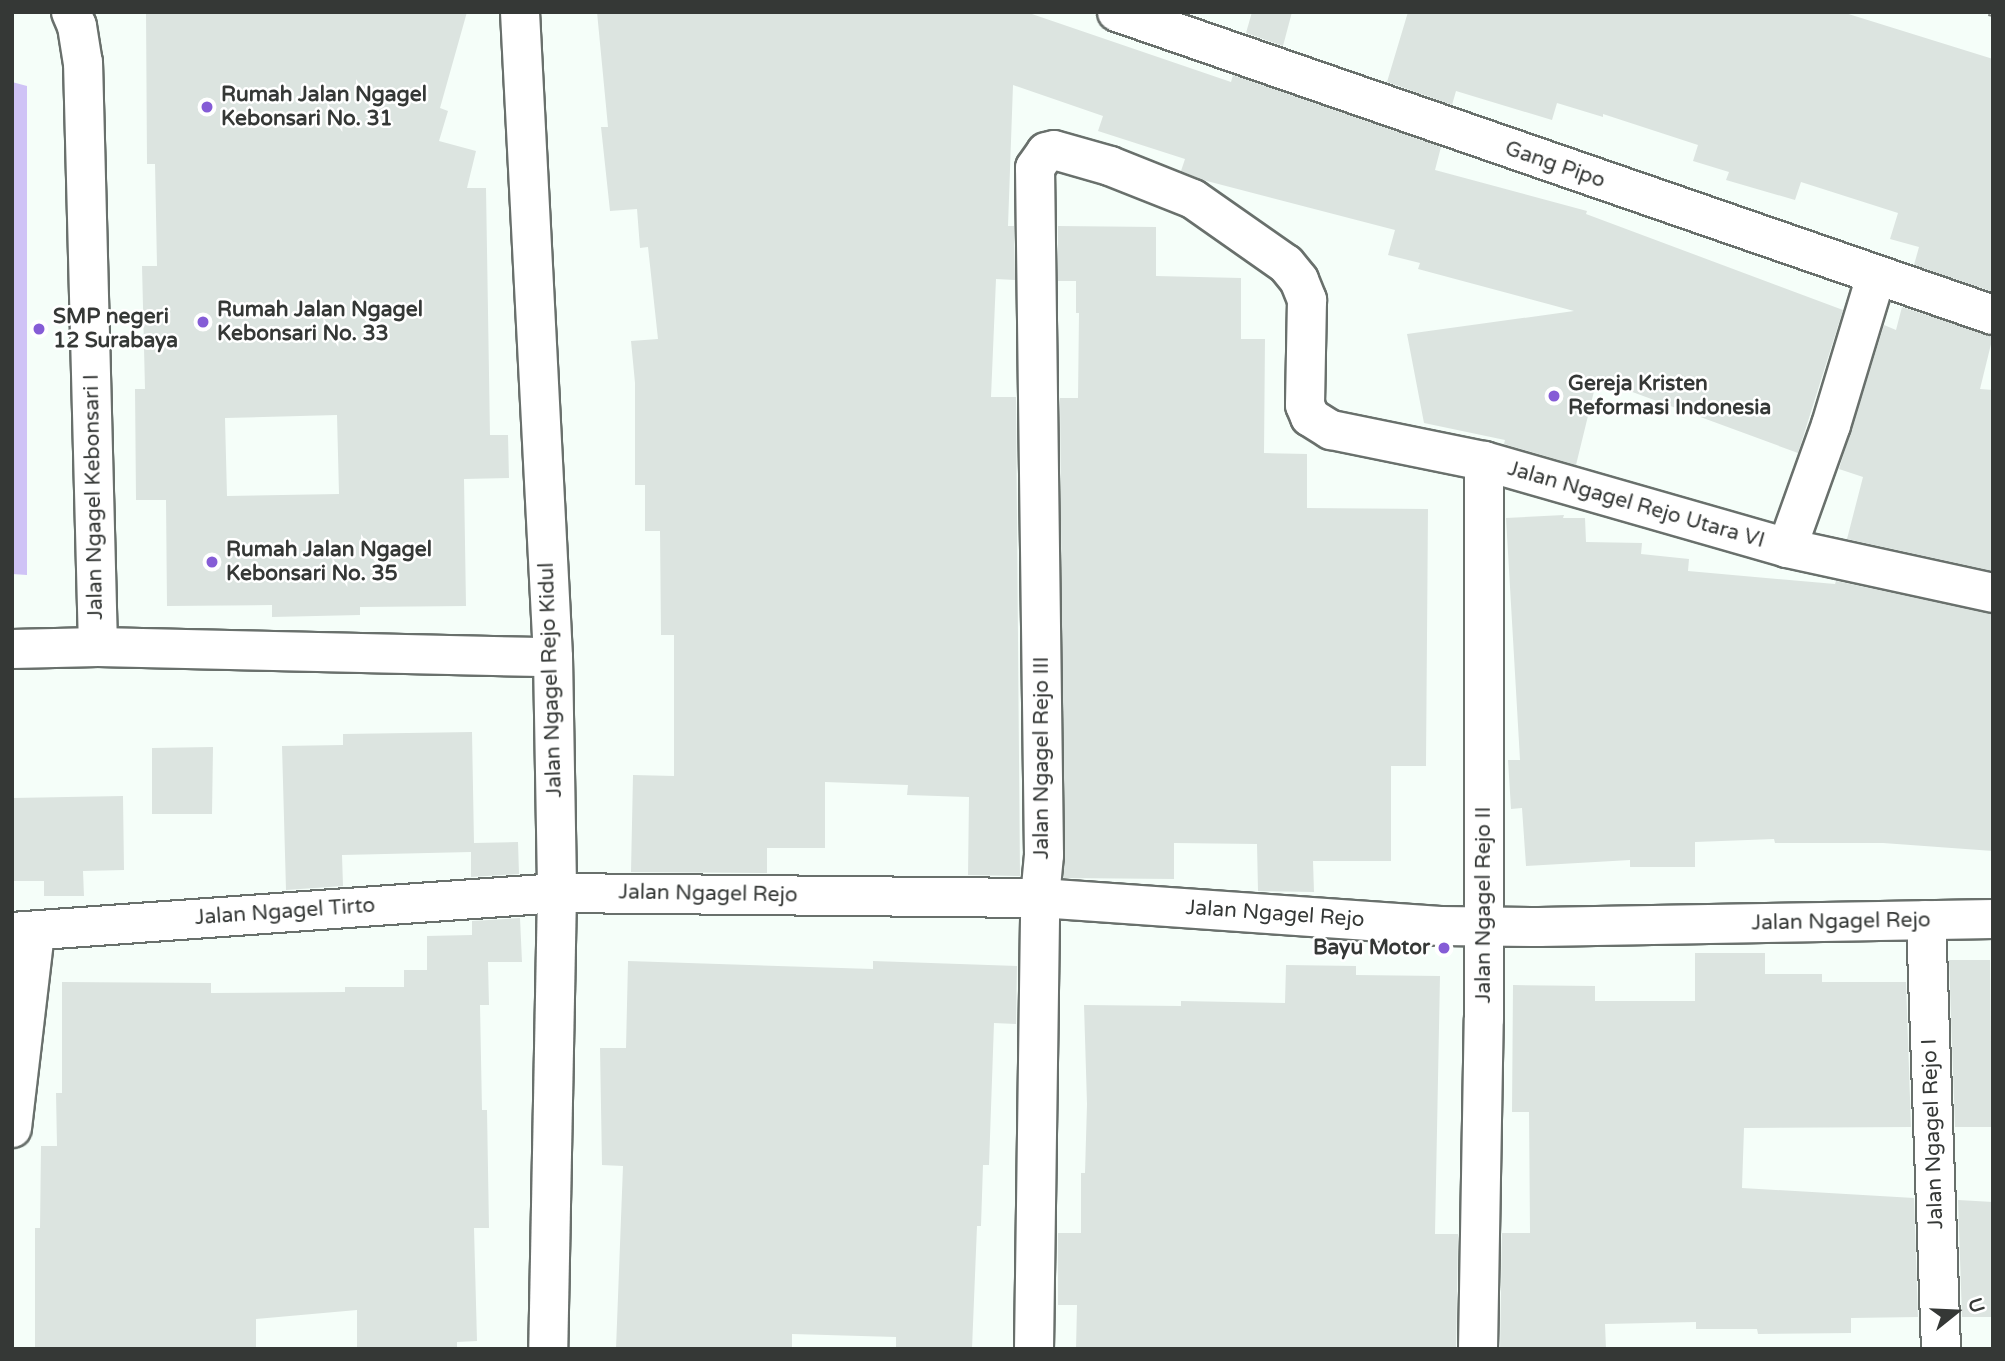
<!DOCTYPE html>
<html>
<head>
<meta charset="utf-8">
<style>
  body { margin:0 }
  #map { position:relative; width:2005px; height:1361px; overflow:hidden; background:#f5fef9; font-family:"Varela Round",sans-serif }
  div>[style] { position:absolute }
  .green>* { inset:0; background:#cfc3f6 }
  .building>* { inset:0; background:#dce4e0 }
  .roads { filter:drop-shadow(2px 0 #69706c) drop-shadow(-2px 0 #69706c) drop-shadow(0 2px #69706c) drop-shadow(0 -2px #69706c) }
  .minor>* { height:38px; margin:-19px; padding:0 19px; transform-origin:19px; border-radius:19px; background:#fff }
  .major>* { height:38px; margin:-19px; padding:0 19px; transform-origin:19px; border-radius:19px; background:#fff }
  .rail>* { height:8px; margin-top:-4px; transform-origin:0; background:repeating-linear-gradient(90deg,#fff 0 16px,#848a86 0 32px); box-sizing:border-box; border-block:2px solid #848a86 }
  .dots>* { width:19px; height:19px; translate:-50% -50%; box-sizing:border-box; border:4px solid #fff; border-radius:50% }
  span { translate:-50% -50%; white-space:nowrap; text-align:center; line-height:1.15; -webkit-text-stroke:5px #fff; paint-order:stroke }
  .poi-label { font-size:21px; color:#353836; font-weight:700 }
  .left { translate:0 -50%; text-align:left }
  .right { translate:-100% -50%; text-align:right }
  .street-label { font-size:21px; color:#353836 }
  .frame { position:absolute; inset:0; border:14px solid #353836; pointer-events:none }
  .north { position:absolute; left:1921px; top:1277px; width:70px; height:70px; -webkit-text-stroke:5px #fff; paint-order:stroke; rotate:72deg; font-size:19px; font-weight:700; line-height:28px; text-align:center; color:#353836 }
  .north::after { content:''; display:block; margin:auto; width:24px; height:32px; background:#353836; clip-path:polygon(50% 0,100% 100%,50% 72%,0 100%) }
</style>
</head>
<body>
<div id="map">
  <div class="green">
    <div style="clip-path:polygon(12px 82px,27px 86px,27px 575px,12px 574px)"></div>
  </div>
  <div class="building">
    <div style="clip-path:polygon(evenodd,146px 12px,467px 12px,440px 108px,448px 111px,439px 141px,476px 151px,467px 188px,486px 188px,490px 435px,508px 435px,509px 478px,464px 479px,466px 606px,360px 607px,360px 615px,272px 617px,272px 605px,167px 606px,166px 500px,136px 500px,135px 389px,145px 389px,142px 266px,157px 266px,155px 164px,147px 164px,146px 12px,337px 415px,339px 494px,227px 496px,225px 418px,337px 415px)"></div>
    <div style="clip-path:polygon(597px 12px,1026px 12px,1231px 82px,1233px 75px,1441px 147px,1435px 170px,1587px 211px,1586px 214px,1843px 310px,1798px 453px,1597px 379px,1576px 465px,1504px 444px,1505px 440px,1424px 423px,1407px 334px,1574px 311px,1418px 269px,1420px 263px,1388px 255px,1395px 230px,1203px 180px,1181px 171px,1185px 159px,1098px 131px,1103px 116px,1013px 85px,1008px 226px,1014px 226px,1015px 280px,996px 279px,991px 397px,1016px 397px,1020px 876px,968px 875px,969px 797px,907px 795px,908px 785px,825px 782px,825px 848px,767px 848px,767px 873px,631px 872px,633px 775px,674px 776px,674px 635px,661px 635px,660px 531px,645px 531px,645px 485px,635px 485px,635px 383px,631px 341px,658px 339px,648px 247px,640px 248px,637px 209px,610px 211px,601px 127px,608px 127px)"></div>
    <div style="clip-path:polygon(1252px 12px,1292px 12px,1283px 46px,1246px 33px)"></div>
    <div style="clip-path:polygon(1408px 12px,1842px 12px,1993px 59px,1993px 292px,1914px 265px,1919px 247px,1890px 239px,1898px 213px,1801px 182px,1795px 200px,1726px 180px,1729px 172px,1693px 161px,1698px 145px,1603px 114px,1603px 117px,1557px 103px,1552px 120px,1456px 91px,1452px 105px,1387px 82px)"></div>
    <div style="clip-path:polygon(1058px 226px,1156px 227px,1156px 276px,1241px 278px,1241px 339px,1265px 339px,1264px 453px,1307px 454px,1307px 508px,1428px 509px,1426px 766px,1391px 766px,1391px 861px,1313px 861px,1314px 892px,1258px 891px,1257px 844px,1174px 843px,1174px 879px,1064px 878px,1060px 398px,1078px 398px,1079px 313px,1076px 313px,1076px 281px,1058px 281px)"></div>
    <div style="clip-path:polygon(1902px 307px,1993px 336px,1980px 389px,1993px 390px,1993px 571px,1847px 539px,1863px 477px,1839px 469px,1884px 325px,1896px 330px)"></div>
    <div style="clip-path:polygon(1564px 515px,1563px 518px,1585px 518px,1586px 542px,1642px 543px,1641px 554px,1689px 559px,1688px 571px,1835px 584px,1836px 581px,1993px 614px,1993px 851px,1883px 843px,1775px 843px,1774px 839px,1695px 842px,1695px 867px,1630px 867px,1630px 860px,1526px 866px,1522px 808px,1511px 809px,1508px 760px,1520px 760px,1506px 518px)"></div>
    <div style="clip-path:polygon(472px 732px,474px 843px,518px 842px,519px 874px,471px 877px,471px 852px,342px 855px,343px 886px,286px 890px,282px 746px,343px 745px,343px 734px)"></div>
    <div style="clip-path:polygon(213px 747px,212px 814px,152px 814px,152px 748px)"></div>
    <div style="clip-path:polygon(123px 796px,124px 870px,83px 871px,84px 896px,44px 896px,44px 881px,12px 881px,12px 798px)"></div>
    <div style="clip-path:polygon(520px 918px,522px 962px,488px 962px,489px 1005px,480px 1005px,482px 1110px,487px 1110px,489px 1228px,474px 1228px,477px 1341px,457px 1342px,457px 1349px,357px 1349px,357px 1310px,256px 1319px,256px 1349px,35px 1349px,35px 1228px,40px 1228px,41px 1146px,57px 1146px,56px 1093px,62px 1093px,62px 982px,211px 983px,211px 993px,345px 992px,345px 987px,404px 987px,404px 970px,427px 970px,427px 936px,472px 935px,472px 921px)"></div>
    <div style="clip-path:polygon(1695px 953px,1765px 953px,1765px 974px,1822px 974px,1822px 982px,1906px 982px,1911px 1127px,1744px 1128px,1742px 1188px,1914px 1198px,1918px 1317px,1851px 1318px,1851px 1333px,1758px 1334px,1757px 1329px,1696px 1329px,1696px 1322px,1605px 1324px,1606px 1349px,1500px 1349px,1502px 1233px,1530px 1233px,1529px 1112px,1512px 1112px,1513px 985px,1595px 986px,1595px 1001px,1695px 1001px)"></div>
    <div style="clip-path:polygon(1949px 960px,1990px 960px,1992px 1127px,1955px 1127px)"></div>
    <div style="clip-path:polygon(628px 961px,873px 969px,873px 961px,1017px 966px,1016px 1024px,994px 1023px,989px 1165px,983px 1165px,981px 1226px,977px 1226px,972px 1349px,896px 1349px,896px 1337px,792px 1334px,792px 1349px,616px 1349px,623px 1166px,602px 1165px,600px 1048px,626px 1048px)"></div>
    <div style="clip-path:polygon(1286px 965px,1356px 966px,1356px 975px,1440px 976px,1435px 1234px,1458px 1234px,1456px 1349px,1076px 1349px,1077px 1305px,1058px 1305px,1058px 1233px,1081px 1233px,1081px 1173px,1085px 1173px,1087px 1104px,1084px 1005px,1181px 1006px,1181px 1001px,1285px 1003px)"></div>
    <div style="clip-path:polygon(1958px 1200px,1993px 1202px,1993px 1317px,1962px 1317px)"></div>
  </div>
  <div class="roads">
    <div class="minor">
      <div style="left:71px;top:12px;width:15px;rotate:67deg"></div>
      <div style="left:77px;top:26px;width:36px;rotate:81deg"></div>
      <div style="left:83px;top:62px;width:585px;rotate:88.53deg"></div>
      <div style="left:1117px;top:12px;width:927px;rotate:19.08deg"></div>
      <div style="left:1787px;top:548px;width:131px;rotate:-70.3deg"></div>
      <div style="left:1831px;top:425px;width:156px;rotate:-73.2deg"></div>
      <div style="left:12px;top:649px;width:86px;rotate:-1.3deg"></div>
      <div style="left:98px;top:647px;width:455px;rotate:1.3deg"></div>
      <div style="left:1926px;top:920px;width:429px;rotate:88deg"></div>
      <div style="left:12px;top:932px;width:546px;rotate:-4.09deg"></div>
      <div style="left:557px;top:893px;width:483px;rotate:0.6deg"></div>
      <div style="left:1040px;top:898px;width:401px;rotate:4deg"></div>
      <div style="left:1440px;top:926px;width:99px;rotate:0.6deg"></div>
      <div style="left:1539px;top:927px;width:454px;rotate:-1deg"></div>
      <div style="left:12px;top:1128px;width:197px;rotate:-83.3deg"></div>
      <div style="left:1034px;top:1349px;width:451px;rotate:-89.2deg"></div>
      <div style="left:1040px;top:898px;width:43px;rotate:-84.7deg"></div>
      <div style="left:1044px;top:855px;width:687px;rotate:-90.75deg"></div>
      <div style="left:1035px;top:168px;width:19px;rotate:-55deg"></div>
      <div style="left:1046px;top:152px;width:8px;rotate:-14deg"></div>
      <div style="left:1054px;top:150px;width:58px;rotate:15.9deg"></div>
      <div style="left:1110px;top:166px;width:89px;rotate:21.7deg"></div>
      <div style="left:1193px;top:199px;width:113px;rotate:35deg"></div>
      <div style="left:1286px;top:264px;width:21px;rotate:51deg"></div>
      <div style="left:1299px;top:280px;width:22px;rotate:68deg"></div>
      <div style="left:1307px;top:300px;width:105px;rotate:91.1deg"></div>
      <div style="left:1305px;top:405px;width:13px;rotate:67deg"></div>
      <div style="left:1310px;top:417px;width:25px;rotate:32deg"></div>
      <div style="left:1331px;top:430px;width:156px;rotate:11.5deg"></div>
      <div style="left:1484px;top:461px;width:315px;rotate:16deg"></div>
      <div style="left:1787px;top:548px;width:211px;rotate:12.3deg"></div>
      <div style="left:1478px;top:1349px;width:330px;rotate:-89deg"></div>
      <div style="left:1484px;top:1019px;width:558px;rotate:-90deg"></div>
    </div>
    <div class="major">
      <div style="left:520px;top:12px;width:646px;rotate:87.07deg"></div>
      <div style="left:553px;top:657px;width:236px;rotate:89deg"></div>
      <div style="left:557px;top:893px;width:456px;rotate:91.1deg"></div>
    </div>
  </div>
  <div class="rail">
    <div style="left:1989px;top:12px;width:4px;rotate:14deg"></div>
  </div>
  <div class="dots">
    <div style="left:207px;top:107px;background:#855cd6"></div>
    <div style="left:203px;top:322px;background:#855cd6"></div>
    <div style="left:39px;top:329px;background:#855cd6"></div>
    <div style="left:1554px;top:396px;background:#855cd6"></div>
    <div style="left:212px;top:562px;background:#855cd6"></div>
    <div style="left:1444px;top:948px;background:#855cd6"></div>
  </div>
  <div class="poi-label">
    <span class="left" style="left:221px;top:107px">Rumah Jalan Ngagel<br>Kebonsari No. 31</span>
    <span class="left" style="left:217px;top:322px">Rumah Jalan Ngagel<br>Kebonsari No. 33</span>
    <span class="left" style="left:53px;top:329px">SMP negeri<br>12 Surabaya</span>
    <span class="left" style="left:1568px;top:396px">Gereja Kristen<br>Reformasi Indonesia</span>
    <span class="left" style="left:226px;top:562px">Rumah Jalan Ngagel<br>Kebonsari No. 35</span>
    <span class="right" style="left:1430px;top:948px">Bayu Motor</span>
  </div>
  <div class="street-label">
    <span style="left:1555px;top:165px;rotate:19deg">Gang Pipo</span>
    <span style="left:94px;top:497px;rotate:-91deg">Jalan Ngagel Kebonsari I</span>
    <span style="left:1636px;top:505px;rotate:16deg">Jalan Ngagel Rejo Utara VI</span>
    <span style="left:551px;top:680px;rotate:-92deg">Jalan Ngagel Rejo Kidul</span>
    <span style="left:1042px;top:758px;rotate:-90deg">Jalan Ngagel Rejo III</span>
    <span style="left:708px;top:894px;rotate:1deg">Jalan Ngagel Rejo</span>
    <span style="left:1484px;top:905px;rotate:-90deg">Jalan Ngagel Rejo II</span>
    <span style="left:285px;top:912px;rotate:-4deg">Jalan Ngagel Tirto</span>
    <span style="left:1275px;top:914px;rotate:4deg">Jalan Ngagel Rejo</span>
    <span style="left:1841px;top:922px;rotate:-1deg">Jalan Ngagel Rejo</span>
    <span style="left:1933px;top:1134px;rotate:-92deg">Jalan Ngagel Rejo I</span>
  </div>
  <div class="frame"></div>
  <div class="north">U</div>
</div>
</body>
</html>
